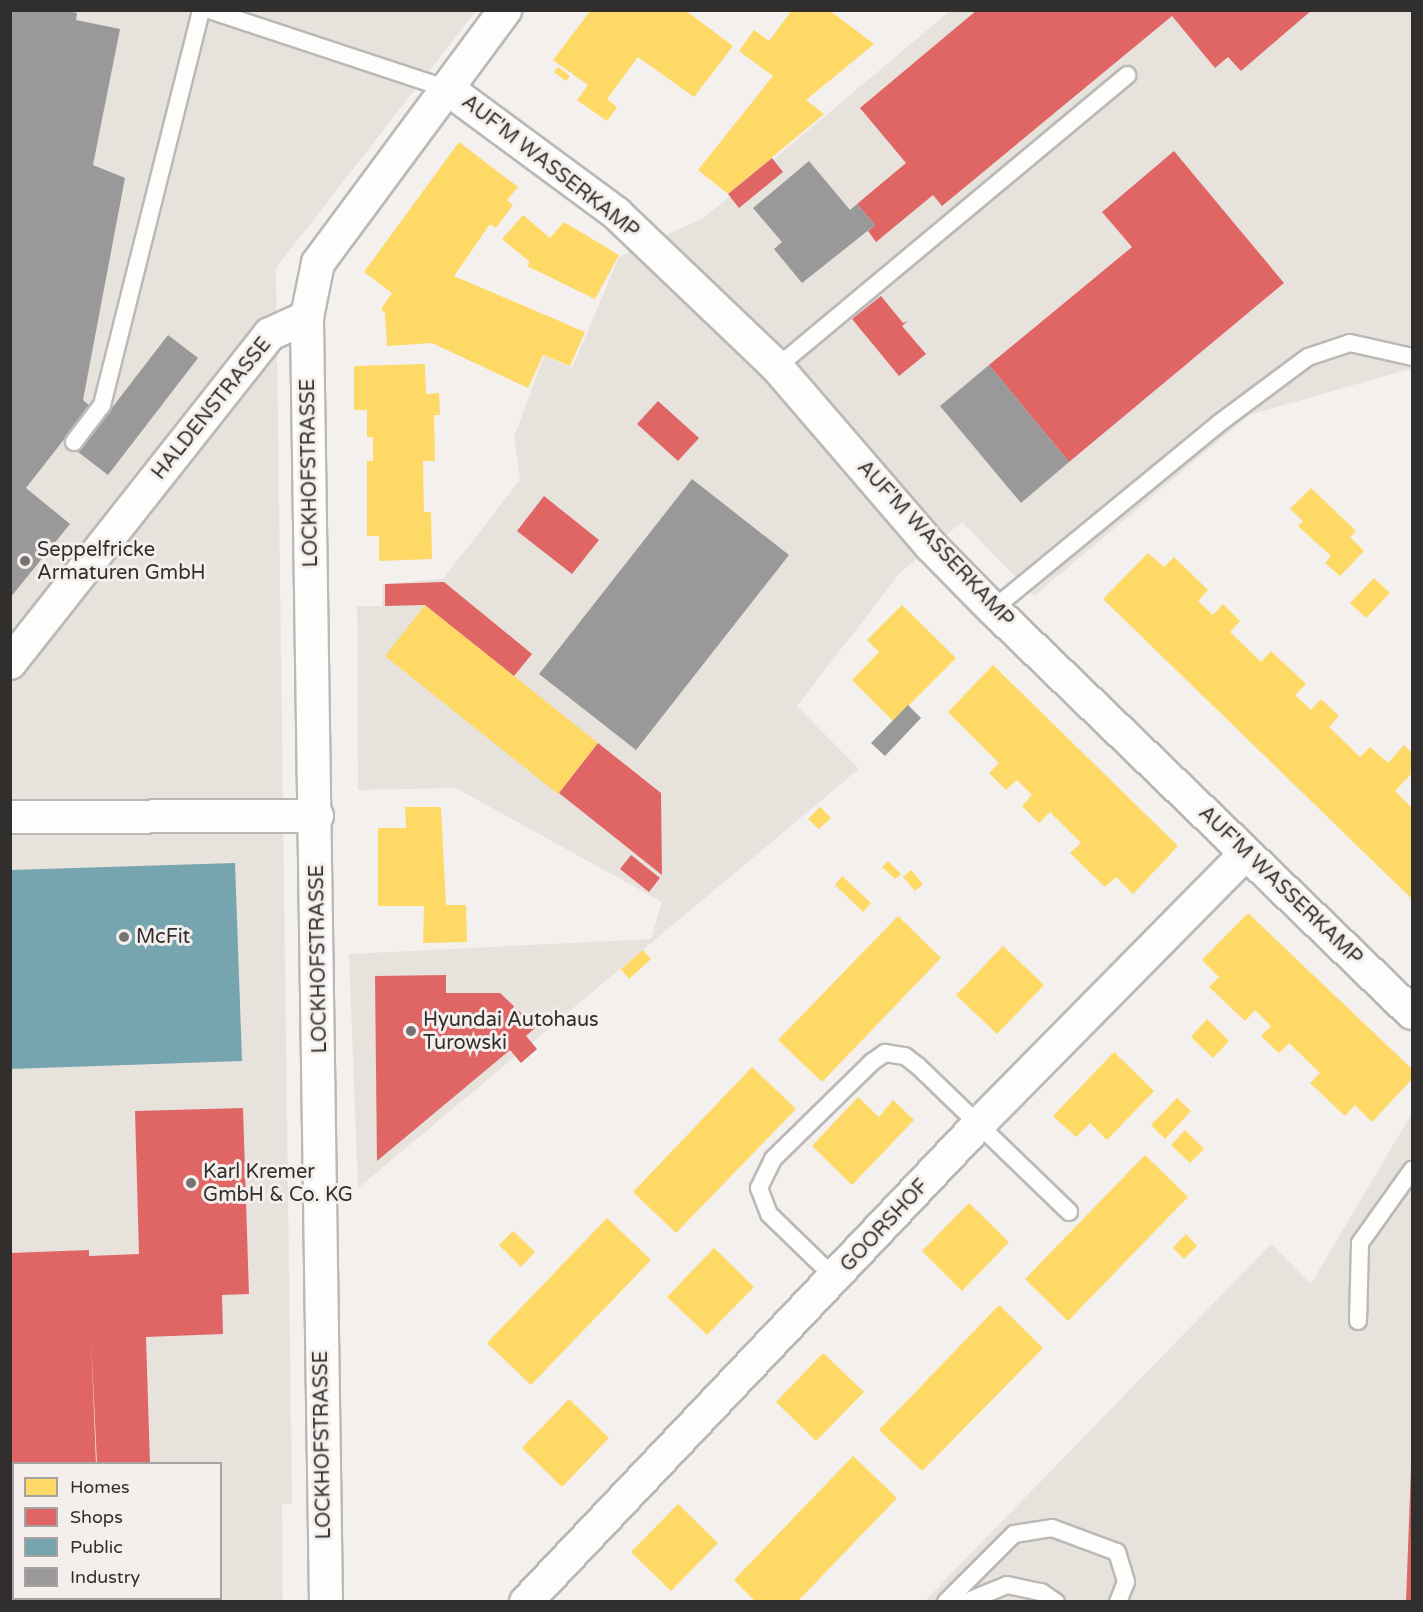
<!DOCTYPE html>
<html>
<head>
<meta charset="utf-8">
<style>
  body { margin:0 }
  #map { position:relative; width:1423px; height:1612px; overflow:hidden; background:#f3f0ee; font-family:"Varela Round",sans-serif }
  div>[style] { position:absolute }
  .built>* { inset:0; background:#e8e2dd }
  .homes>* { inset:0; background:#ffd966 }
  .shops>* { inset:0; background:#e06666 }
  .public>* { inset:0; background:#76a5af }
  .industry>* { inset:0; background:#999 }
  .roads { filter:drop-shadow(2px 0 #bbb9b8) drop-shadow(-2px 0 #bbb9b8) drop-shadow(0 2px #bbb9b8) drop-shadow(0 -2px #bbb9b8) }
  .lane>* { height:16px; margin:-8px; padding:0 8px; transform-origin:8px; border-radius:8px; background:#fdfdfc }
  .street>* { height:32px; margin:-16px; padding:0 16px; transform-origin:16px; border-radius:16px; background:#fdfdfc }
  .dots>* { width:16px; height:16px; translate:-50% -50%; box-sizing:border-box; border:3px solid #f4efed; border-radius:50% }
  span { translate:-50% -50%; white-space:nowrap; text-align:center; line-height:1.15; -webkit-text-stroke:6px #f4efed; paint-order:stroke }
  .street-label { font-size:20px; color:#312f2e }
  .poi-label { font-size:20px; color:#312f2e }
  .left { translate:0 -50%; text-align:left }
  .frame { position:absolute; inset:0; border:12px solid #312f2e; pointer-events:none }
  .legend { position:absolute; left:12px; top:1462px; width:210px; height:138px; box-sizing:border-box; background:#f4efed; border:2px solid #a6a2a1; margin:0; padding:8px 10px; list-style:none; font-size:18px; color:#312f2e }
  .legend li { display:flex; align-items:center; gap:12px; height:30px }
  .legend b { width:30px; border:2px solid #a6a2a1 }
</style>
</head>
<body>
<div id="map">
  <div class="built">
    <div style="clip-path:polygon(evenodd,11px 11px,476px 11px,276px 268px,292px 1503px,282px 1505px,283px 1601px,11px 1602px,11px 11px,14px 1464px,220px 1464px,220px 1598px,14px 1598px,14px 1464px)"></div>
    <div style="clip-path:polygon(950px 11px,1412px 11px,1412px 373px,1409px 369px,1249px 415px,1034px 596px,962px 522px,900px 573px,797px 706px,859px 769px,358px 1188px,349px 954px,651px 939px,662px 902px,456px 788px,358px 790px,357px 606px,382px 606px,383px 584px,443px 579px,520px 480px,514px 437px,544px 356px,572px 368px,619px 257px,705px 217px)"></div>
    <div style="clip-path:polygon(1412px 1113px,1412px 1601px,924px 1602px,1271px 1244px,1311px 1284px)"></div>
  </div>
  <div class="homes">
    <div style="clip-path:polygon(591px 10px,685px 10px,733px 46px,694px 97px,638px 57px,607px 99px,617px 107px,607px 121px,577px 100px,588px 85px,553px 60px)"></div>
    <div style="clip-path:polygon(792px 10px,829px 10px,874px 44px,806px 100px,824px 114px,728px 194px,698px 170px,773px 76px,739px 51px,754px 30px,769px 41px)"></div>
    <div style="clip-path:polygon(558px 67px,570px 76px,566px 81px,554px 72px)"></div>
    <div style="clip-path:polygon(459px 142px,518px 187px,507px 200px,513px 205px,496px 228px,490px 224px,454px 276px,585px 332px,570px 366px,543px 355px,528px 388px,432px 343px,387px 346px,385px 313px,381px 309px,392px 293px,364px 272px)"></div>
    <div style="clip-path:polygon(523px 215px,550px 238px,564px 222px,619px 255px,595px 299px,527px 266px,530px 262px,502px 239px)"></div>
    <div style="clip-path:polygon(425px 364px,426px 394px,439px 393px,440px 415px,434px 415px,435px 461px,423px 461px,424px 512px,431px 512px,432px 559px,379px 561px,379px 536px,367px 536px,367px 461px,373px 461px,373px 437px,367px 437px,367px 410px,354px 410px,354px 366px)"></div>
    <div style="clip-path:polygon(1311px 488px,1356px 531px,1350px 537px,1364px 551px,1340px 576px,1325px 563px,1331px 556px,1298px 526px,1303px 521px,1290px 509px)"></div>
    <div style="clip-path:polygon(1148px 553px,1164px 567px,1174px 557px,1208px 590px,1198px 601px,1213px 615px,1223px 604px,1240px 621px,1230px 632px,1261px 662px,1271px 651px,1306px 684px,1295px 695px,1311px 710px,1321px 699px,1339px 716px,1329px 727px,1360px 757px,1370px 747px,1388px 763px,1404px 745px,1412px 753px,1412px 773px,1395px 791px,1412px 808px,1412px 899px,1103px 599px)"></div>
    <div style="clip-path:polygon(1374px 578px,1390px 593px,1366px 618px,1350px 603px)"></div>
    <div style="clip-path:polygon(425px 605px,598px 743px,558px 794px,385px 656px)"></div>
    <div style="clip-path:polygon(902px 605px,956px 658px,893px 721px,852px 680px,879px 652px,867px 640px)"></div>
    <div style="clip-path:polygon(993px 665px,1178px 846px,1133px 894px,1116px 877px,1105px 887px,1070px 853px,1081px 843px,1050px 812px,1039px 823px,1022px 806px,1032px 795px,1017px 780px,1006px 790px,989px 773px,999px 763px,948px 712px)"></div>
    <div style="clip-path:polygon(405px 807px,441px 807px,446px 905px,466px 905px,467px 942px,423px 943px,424px 906px,378px 906px,378px 828px,406px 828px)"></div>
    <div style="clip-path:polygon(820px 807px,831px 818px,819px 829px,808px 819px)"></div>
    <div style="clip-path:polygon(888px 861px,901px 874px,895px 879px,882px 867px)"></div>
    <div style="clip-path:polygon(911px 870px,923px 884px,915px 891px,903px 877px)"></div>
    <div style="clip-path:polygon(842px 876px,871px 903px,863px 912px,835px 885px)"></div>
    <div style="clip-path:polygon(1248px 913px,1412px 1069px,1412px 1079px,1372px 1122px,1355px 1105px,1345px 1116px,1310px 1083px,1320px 1073px,1289px 1043px,1279px 1053px,1261px 1036px,1271px 1026px,1255px 1010px,1245px 1021px,1209px 987px,1219px 977px,1202px 960px)"></div>
    <div style="clip-path:polygon(898px 916px,941px 958px,822px 1082px,778px 1040px)"></div>
    <div style="clip-path:polygon(1003px 946px,1044px 985px,997px 1034px,956px 995px)"></div>
    <div style="clip-path:polygon(643px 950px,651px 959px,629px 979px,621px 969px)"></div>
    <div style="clip-path:polygon(1207px 1019px,1229px 1041px,1213px 1058px,1191px 1037px)"></div>
    <div style="clip-path:polygon(1114px 1052px,1154px 1091px,1107px 1140px,1090px 1123px,1076px 1137px,1053px 1116px)"></div>
    <div style="clip-path:polygon(752px 1067px,796px 1109px,676px 1233px,633px 1192px)"></div>
    <div style="clip-path:polygon(858px 1097px,879px 1117px,893px 1100px,914px 1120px,852px 1185px,812px 1146px)"></div>
    <div style="clip-path:polygon(1177px 1098px,1191px 1111px,1165px 1139px,1151px 1125px)"></div>
    <div style="clip-path:polygon(1185px 1130px,1204px 1149px,1190px 1163px,1171px 1145px)"></div>
    <div style="clip-path:polygon(1145px 1155px,1188px 1197px,1068px 1321px,1025px 1279px)"></div>
    <div style="clip-path:polygon(969px 1203px,1009px 1242px,962px 1291px,922px 1251px)"></div>
    <div style="clip-path:polygon(607px 1218px,651px 1260px,531px 1385px,487px 1343px)"></div>
    <div style="clip-path:polygon(513px 1231px,535px 1252px,521px 1267px,499px 1245px)"></div>
    <div style="clip-path:polygon(1186px 1234px,1197px 1246px,1184px 1259px,1173px 1248px)"></div>
    <div style="clip-path:polygon(714px 1248px,754px 1287px,707px 1335px,667px 1297px)"></div>
    <div style="clip-path:polygon(999px 1305px,1043px 1348px,922px 1471px,879px 1430px)"></div>
    <div style="clip-path:polygon(823px 1353px,864px 1392px,816px 1441px,776px 1402px)"></div>
    <div style="clip-path:polygon(569px 1399px,609px 1438px,562px 1487px,522px 1448px)"></div>
    <div style="clip-path:polygon(853px 1456px,897px 1498px,797px 1602px,756px 1602px,734px 1580px)"></div>
    <div style="clip-path:polygon(678px 1504px,718px 1543px,671px 1591px,631px 1552px)"></div>
  </div>
  <div class="shops">
    <div style="clip-path:polygon(977px 10px,1312px 10px,1241px 71px,1228px 57px,1215px 68px,1172px 16px,942px 206px,933px 195px,876px 242px,868px 231px,875px 225px,857px 204px,906px 163px,860px 108px)"></div>
    <div style="clip-path:polygon(1174px 151px,1284px 283px,1069px 462px,989px 365px,1132px 247px,1102px 212px)"></div>
    <div style="clip-path:polygon(772px 158px,783px 172px,739px 208px,728px 194px)"></div>
    <div style="clip-path:polygon(881px 296px,903px 323px,908px 321px,902px 326px,926px 354px,899px 376px,852px 319px)"></div>
    <div style="clip-path:polygon(658px 401px,699px 438px,678px 461px,637px 424px)"></div>
    <div style="clip-path:polygon(544px 496px,599px 540px,572px 574px,517px 531px)"></div>
    <div style="clip-path:polygon(444px 582px,532px 654px,514px 676px,425px 605px,385px 606px,385px 584px)"></div>
    <div style="clip-path:polygon(598px 743px,661px 793px,662px 875px,559px 793px)"></div>
    <div style="clip-path:polygon(631px 855px,660px 878px,649px 892px,620px 869px)"></div>
    <div style="clip-path:polygon(446px 975px,446px 993px,500px 993px,536px 1027px,526px 1036px,537px 1049px,521px 1063px,510px 1050px,377px 1161px,375px 976px)"></div>
    <div style="clip-path:polygon(243px 1108px,249px 1294px,222px 1295px,223px 1334px,146px 1337px,150px 1464px,97px 1464px,91px 1338px,96px 1464px,14px 1464px,10px 1513px,10px 1253px,89px 1250px,89px 1256px,139px 1254px,135px 1111px)"></div>
    <div style="clip-path:polygon(1411px 1468px,1412px 1602px,1406px 1602px)"></div>
  </div>
  <div class="public">
    <div style="clip-path:polygon(235px 863px,242px 1061px,10px 1069px,10px 870px)"></div>
  </div>
  <div class="industry">
    <div style="clip-path:polygon(10px 10px,63px 10px,77px 13px,76px 20px,120px 29px,93px 165px,125px 178px,83px 400px,90px 406px,26px 488px,70px 524px,10px 598px)"></div>
    <div style="clip-path:polygon(809px 161px,850px 210px,857px 204px,875px 225px,802px 283px,774px 249px,782px 242px,753px 208px)"></div>
    <div style="clip-path:polygon(168px 335px,198px 358px,108px 475px,78px 452px)"></div>
    <div style="clip-path:polygon(989px 365px,1069px 462px,1021px 503px,940px 406px)"></div>
    <div style="clip-path:polygon(692px 479px,789px 555px,636px 750px,539px 674px)"></div>
    <div style="clip-path:polygon(908px 705px,921px 718px,885px 756px,871px 743px)"></div>
  </div>
  <div class="roads">
    <div class="lane">
      <div style="left:209px;top:10px;width:252px;rotate:18.3deg"></div>
      <div style="left:777px;top:367px;width:456px;rotate:-39.8deg"></div>
      <div style="left:74px;top:442px;width:46px;rotate:-52.9deg"></div>
      <div style="left:102px;top:405px;width:407px;rotate:-75.9deg"></div>
      <div style="left:993px;top:609px;width:291px;rotate:-39.4deg"></div>
      <div style="left:1218px;top:424px;width:112px;rotate:-36.7deg"></div>
      <div style="left:1308px;top:357px;width:44px;rotate:-18.4deg"></div>
      <div style="left:1350px;top:343px;width:64px;rotate:12.7deg"></div>
      <div style="left:836px;top:1279px;width:93px;rotate:-135.9deg"></div>
      <div style="left:769px;top:1214px;width:28px;rotate:-111deg"></div>
      <div style="left:759px;top:1188px;width:32px;rotate:-64deg"></div>
      <div style="left:773px;top:1159px;width:139px;rotate:-44.4deg"></div>
      <div style="left:872px;top:1062px;width:16px;rotate:-35deg"></div>
      <div style="left:885px;top:1053px;width:20px;rotate:9deg"></div>
      <div style="left:905px;top:1056px;width:16px;rotate:38deg"></div>
      <div style="left:918px;top:1066px;width:210px;rotate:44deg"></div>
      <div style="left:1358px;top:1321px;width:78px;rotate:-88.5deg"></div>
      <div style="left:1360px;top:1243px;width:90px;rotate:-54.5deg"></div>
      <div style="left:946px;top:1602px;width:96px;rotate:-45deg"></div>
      <div style="left:1014px;top:1534px;width:38px;rotate:-9deg"></div>
      <div style="left:1052px;top:1528px;width:69px;rotate:20.3deg"></div>
      <div style="left:1117px;top:1552px;width:31px;rotate:73deg"></div>
      <div style="left:1126px;top:1582px;width:22px;rotate:112deg"></div>
      <div style="left:966px;top:1602px;width:44px;rotate:-22.5deg"></div>
      <div style="left:1007px;top:1585px;width:35px;rotate:12deg"></div>
      <div style="left:1041px;top:1592px;width:18px;rotate:34deg"></div>
    </div>
    <div class="street">
      <div style="left:448px;top:89px;width:209px;rotate:36.4deg"></div>
      <div style="left:616px;top:213px;width:223px;rotate:43.7deg"></div>
      <div style="left:777px;top:367px;width:236px;rotate:49.3deg"></div>
      <div style="left:931px;top:546px;width:88px;rotate:45.5deg"></div>
      <div style="left:993px;top:609px;width:582px;rotate:43.96deg"></div>
      <div style="left:10px;top:663px;width:419px;rotate:-51.7deg"></div>
      <div style="left:270px;top:334px;width:41px;rotate:-24.7deg"></div>
      <div style="left:10px;top:817px;width:307px;rotate:-0.2deg"></div>
      <div style="left:326px;top:1602px;width:1285px;rotate:-90.85deg"></div>
      <div style="left:307px;top:317px;width:55px;rotate:-78.5deg"></div>
      <div style="left:318px;top:263px;width:315px;rotate:-53.5deg"></div>
      <div style="left:526px;top:1602px;width:656px;rotate:-46.54deg"></div>
      <div style="left:977px;top:1126px;width:383px;rotate:-45.4deg"></div>
    </div>
  </div>
  <div class="dots">
    <div style="left:25px;top:561px;background:#757371"></div>
    <div style="left:124px;top:937px;background:#757371"></div>
    <div style="left:411px;top:1031px;background:#757371"></div>
    <div style="left:191px;top:1183px;background:#757371"></div>
  </div>
  <div class="street-label">
    <span style="left:550px;top:167px;rotate:38deg">AUF'M WASSERKAMP</span>
    <span style="left:212px;top:409px;rotate:-51deg">HALDENSTRASSE</span>
    <span style="left:310px;top:473px;rotate:-91deg">LOCKHOFSTRASSE</span>
    <span style="left:935px;top:544px;rotate:47deg">AUF'M WASSERKAMP</span>
    <span style="left:1280px;top:886px;rotate:44deg">AUF'M WASSERKAMP</span>
    <span style="left:319px;top:959px;rotate:-91deg">LOCKHOFSTRASSE</span>
    <span style="left:885px;top:1226px;rotate:-47deg">GOORSHOF</span>
    <span style="left:323px;top:1445px;rotate:-91deg">LOCKHOFSTRASSE</span>
  </div>
  <div class="poi-label">
    <span class="left" style="left:37px;top:562px">Seppelfricke<br>Armaturen GmbH</span>
    <span class="left" style="left:136px;top:937px">McFit</span>
    <span class="left" style="left:423px;top:1032px">Hyundai Autohaus<br>Turowski</span>
    <span class="left" style="left:203px;top:1184px">Karl Kremer<br>GmbH &amp; Co. KG</span>
  </div>
  <div class="frame"></div>
  <ul class="legend">
  <li><b style="height:16px;background:#ffd966"></b>Homes</li>
  <li><b style="height:16px;background:#e06666"></b>Shops</li>
  <li><b style="height:16px;background:#76a5af"></b>Public</li>
  <li><b style="height:16px;background:#999"></b>Industry</li>
  </ul>
</div>
</body>
</html>
